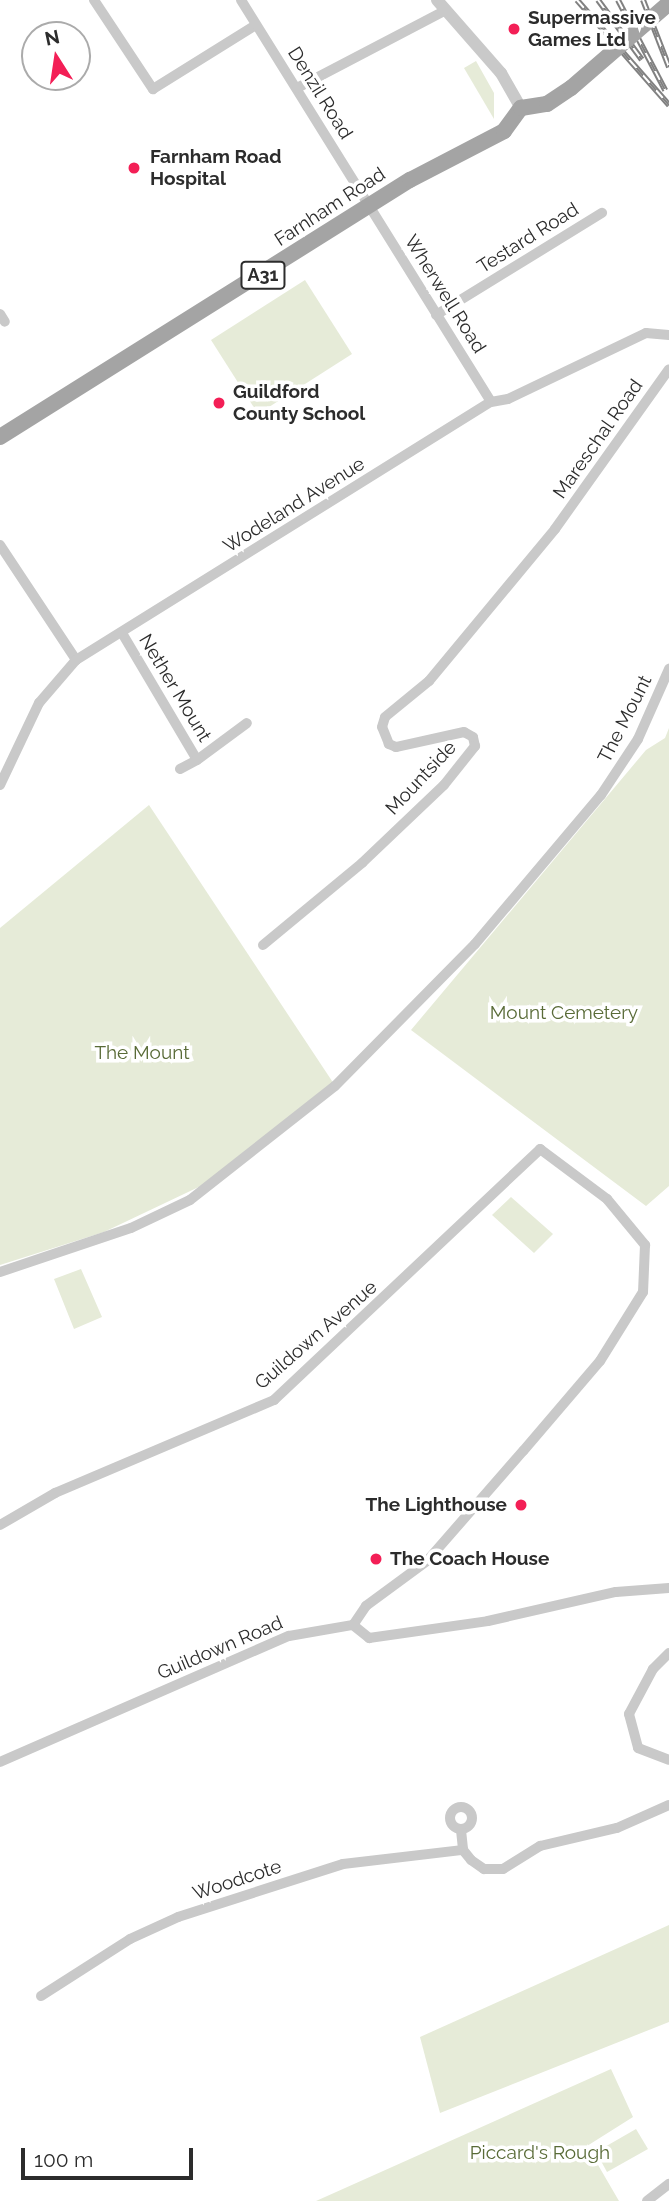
<!DOCTYPE html>
<html>
<head>
<meta charset="utf-8">
<style>
  body { margin:0 }
  #map { position:relative; width:669px; height:2201px; overflow:hidden; background:#fff; font-family:Raleway,sans-serif }
  div>[style] { position:absolute }
  .green>* { inset:0; background:#e6ebd8 }
  .minor>* { height:10px; margin:-5px; padding:0 5px; transform-origin:5px; border-radius:5px; background:#c9c9c9 }
  .minor>.ring { margin:-5px; padding:0; box-sizing:content-box; background:none; border:10px solid #c9c9c9; border-radius:50% }
  .tertiary>* { height:12px; margin:-6px; padding:0 6px; transform-origin:6px; border-radius:6px; background:#c9c9c9 }
  .primary>* { height:16px; margin:-8px; padding:0 8px; transform-origin:8px; border-radius:8px; background:#a4a4a4 }
  .rail>* { height:6px; margin-top:-3px; transform-origin:0; background:repeating-linear-gradient(90deg,#fff 0 10px,#818181 0 20px); box-sizing:border-box; border-block:2px solid #818181 }
  .primary-bridge>* { height:16px; margin:-8px; padding:0 8px; transform-origin:8px; border-radius:8px; background:#a4a4a4 }
  .dots>* { width:19px; height:19px; translate:-50% -50%; box-sizing:border-box; border:4px solid #fff; border-radius:50% }
  span { translate:-50% -50%; white-space:nowrap; text-align:center; line-height:1.15; -webkit-text-stroke:7px #fff; paint-order:stroke }
  .shield-label span { padding:2px 5px; background:#fff; border:2px solid; border-radius:5px; -webkit-text-stroke-width:0 }
  .shield-label { font-size:18px; color:#2c2c2c; font-weight:700 }
  .poi-label { font-size:19px; color:#2c2c2c; font-weight:700 }
  .left { translate:0 -50%; text-align:left }
  .right { translate:-100% -50%; text-align:right }
  .street-label { font-size:19px; color:#2c2c2c }
  .park-label { font-size:19px; color:#596b37 }
  .north { position:absolute; left:21px; top:21px; width:70px; height:70px; box-sizing:border-box; background:#fff; border:2px solid #ababab; border-radius:50%; rotate:348deg; font-size:19px; font-weight:700; line-height:28px; text-align:center; color:#2c2c2c }
  .north::after { content:''; display:block; margin:auto; width:24px; height:32px; background:#f31f56; clip-path:polygon(50% 0,100% 100%,50% 72%,0 100%) }
  .scale { position:absolute; left:21px; top:2148px; width:172px; height:32px; box-sizing:border-box; border:4px solid #2c2c2c; border-top:0; padding-left:9px; font-size:21px; line-height:24px; white-space:nowrap; color:#2c2c2c; -webkit-text-stroke:5px #fff; paint-order:stroke }
</style>
</head>
<body>
<div id="map">
  <div class="green">
    <div style="clip-path:polygon(476px 61px,494px 93px,494px 119px,464px 68px)"></div>
    <div style="clip-path:polygon(305px 280px,352px 354px,258px 414px,211px 340px)"></div>
    <div style="clip-path:polygon(669px 728px,669px 1186px,646px 1206px,411px 1030px,646px 750px,665px 738px)"></div>
    <div style="clip-path:polygon(149px 805px,334px 1084px,205px 1184px,104px 1232px,0 1265px,0 928px)"></div>
    <div style="clip-path:polygon(511px 1197px,553px 1234px,534px 1253px,492px 1215px)"></div>
    <div style="clip-path:polygon(81px 1269px,102px 1317px,74px 1329px,54px 1279px)"></div>
    <div style="clip-path:polygon(669px 1925px,669px 2022px,440px 2113px,420px 2037px)"></div>
    <div style="clip-path:polygon(611px 2069px,633px 2117px,587px 2146px,619px 2201px,316px 2201px)"></div>
    <div style="clip-path:polygon(636px 2129px,648px 2149px,607px 2172px,596px 2152px)"></div>
  </div>
  <div class="minor">
    <div style="left:94px;top:0;width:107px;rotate:56.5deg"></div>
    <div style="left:153px;top:89px;width:121px;rotate:-31.9deg"></div>
    <div style="left:241px;top:0;width:473px;rotate:58.1deg"></div>
    <div style="left:297px;top:88px;width:168px;rotate:-27.6deg"></div>
    <div style="left:0;top:314px;width:9px;rotate:58deg"></div>
    <div style="left:436px;top:315px;width:195px;rotate:-31.6deg"></div>
    <div style="left:0;top:545px;width:138px;rotate:56.5deg"></div>
    <div style="left:122px;top:633px;width:147px;rotate:59.4deg"></div>
    <div style="left:197px;top:760px;width:62px;rotate:-36.5deg"></div>
    <div style="left:180px;top:769px;width:19px;rotate:-28deg"></div>
    <div style="left:0;top:785px;width:91px;rotate:-64.6deg"></div>
    <div style="left:39px;top:703px;width:57px;rotate:-49.3deg"></div>
    <div style="left:76px;top:660px;width:489px;rotate:-31.9deg"></div>
    <div style="left:491px;top:402px;width:17px;rotate:-10deg"></div>
    <div style="left:508px;top:399px;width:153px;rotate:-25.6deg"></div>
    <div style="left:646px;top:333px;width:23px;rotate:5deg"></div>
    <div style="left:263px;top:945px;width:129px;rotate:-39.6deg"></div>
    <div style="left:362px;top:863px;width:113px;rotate:-43.6deg"></div>
    <div style="left:444px;top:785px;width:50px;rotate:-51.5deg"></div>
    <div style="left:475px;top:746px;width:9px;rotate:-103deg"></div>
    <div style="left:473px;top:737px;width:10px;rotate:-151deg"></div>
    <div style="left:464px;top:732px;width:70px;rotate:167.6deg"></div>
    <div style="left:396px;top:747px;width:8px;rotate:-157deg"></div>
    <div style="left:389px;top:744px;width:18px;rotate:-112deg"></div>
    <div style="left:382px;top:727px;width:10px;rotate:-73deg"></div>
    <div style="left:385px;top:717px;width:57px;rotate:-39.3deg"></div>
    <div style="left:429px;top:681px;width:197px;rotate:-50.3deg"></div>
    <div style="left:555px;top:529px;width:196px;rotate:-54.5deg"></div>
    <div style="left:0;top:1272px;width:138px;rotate:-18.6deg"></div>
    <div style="left:131px;top:1228px;width:65px;rotate:-25.4deg"></div>
    <div style="left:190px;top:1200px;width:184px;rotate:-38.2deg"></div>
    <div style="left:335px;top:1086px;width:199px;rotate:-45.4deg"></div>
    <div style="left:475px;top:944px;width:195px;rotate:-49.8deg"></div>
    <div style="left:601px;top:795px;width:67px;rotate:-56.5deg"></div>
    <div style="left:638px;top:739px;width:77px;rotate:-66.1deg"></div>
    <div style="left:0;top:1525px;width:64px;rotate:-30.2deg"></div>
    <div style="left:55px;top:1493px;width:238px;rotate:-23deg"></div>
    <div style="left:274px;top:1400px;width:366px;rotate:-43.3deg"></div>
    <div style="left:540px;top:1149px;width:84px;rotate:36.7deg"></div>
    <div style="left:607px;top:1199px;width:60px;rotate:50.4deg"></div>
    <div style="left:645px;top:1245px;width:47px;rotate:92.4deg"></div>
    <div style="left:643px;top:1292px;width:81px;rotate:121.9deg"></div>
    <div style="left:600px;top:1361px;width:118px;rotate:130.5deg"></div>
    <div style="left:523px;top:1451px;width:146px;rotate:131.1deg"></div>
    <div style="left:427px;top:1561px;width:76px;rotate:143.6deg"></div>
    <div style="left:366px;top:1606px;width:23px;rotate:124deg"></div>
    <div style="left:669px;top:1653px;width:23px;rotate:135deg"></div>
    <div style="left:653px;top:1669px;width:51px;rotate:118.1deg"></div>
    <div style="left:629px;top:1714px;width:35px;rotate:75deg"></div>
    <div style="left:638px;top:1748px;width:33px;rotate:21deg"></div>
    <div style="left:0;top:1762px;width:315px;rotate:-23.6deg"></div>
    <div style="left:289px;top:1636px;width:65px;rotate:-9.8deg"></div>
    <div style="left:353px;top:1625px;width:21px;rotate:39deg"></div>
    <div style="left:369px;top:1638px;width:120px;rotate:-8.1deg"></div>
    <div style="left:488px;top:1621px;width:131px;rotate:-12.8deg"></div>
    <div style="left:616px;top:1592px;width:53px;rotate:-4.3deg"></div>
    <div class="ring" style="left:450px;top:1807px;width:12px;height:12px"></div>
    <div style="left:461px;top:1830px;width:20px;rotate:84deg"></div>
    <div style="left:463px;top:1850px;width:13px;rotate:51deg"></div>
    <div style="left:471px;top:1860px;width:16px;rotate:35deg"></div>
    <div style="left:484px;top:1869px;width:19px"></div>
    <div style="left:503px;top:1869px;width:44px;rotate:-31.9deg"></div>
    <div style="left:540px;top:1846px;width:79px;rotate:-13.2deg"></div>
    <div style="left:617px;top:1828px;width:57px;rotate:-23.9deg"></div>
    <div style="left:41px;top:1996px;width:106px;rotate:-32.6deg"></div>
    <div style="left:130px;top:1939px;width:53px;rotate:-24.6deg"></div>
    <div style="left:178px;top:1917px;width:173px;rotate:-17.8deg"></div>
    <div style="left:343px;top:1864px;width:121px;rotate:-6.7deg"></div>
    <div style="left:647px;top:2201px;width:28px;rotate:-38deg"></div>
  </div>
  <div class="tertiary">
    <div style="left:437px;top:0;width:97px;rotate:48.8deg"></div>
    <div style="left:501px;top:73px;width:40px;rotate:60.3deg"></div>
  </div>
  <div class="primary">
    <div style="left:0;top:437px;width:484px;rotate:-32.1deg"></div>
    <div style="left:410px;top:180px;width:106px;rotate:-27.5deg"></div>
    <div style="left:504px;top:131px;width:29px;rotate:-54deg"></div>
    <div style="left:521px;top:108px;width:26px;rotate:-9deg"></div>
    <div style="left:547px;top:104px;width:29px;rotate:-34deg"></div>
  </div>
  <div class="rail">
    <div style="left:577px;top:0;width:140px;rotate:48.8deg"></div>
    <div style="left:598px;top:0;width:74px;rotate:53.7deg"></div>
    <div style="left:618px;top:0;width:102px;rotate:62.4deg"></div>
    <div style="left:643px;top:0;width:72px;rotate:68.8deg"></div>
  </div>
  <div class="primary-bridge">
    <div style="left:571px;top:88px;width:130px;rotate:-40.9deg"></div>
  </div>
  <div class="dots">
    <div style="left:514px;top:29px;background:#f31f56"></div>
    <div style="left:134px;top:168px;background:#f31f56"></div>
    <div style="left:219px;top:403px;background:#f31f56"></div>
    <div style="left:521px;top:1505px;background:#f31f56"></div>
    <div style="left:376px;top:1559px;background:#f31f56"></div>
  </div>
  <div class="shield-label">
    <span style="left:263px;top:275px">A31</span>
  </div>
  <div class="poi-label">
    <span class="left" style="left:528px;top:29px">Supermassive<br>Games Ltd</span>
    <span class="left" style="left:150px;top:168px">Farnham Road<br>Hospital</span>
    <span class="left" style="left:233px;top:403px">Guildford<br>County School</span>
    <span class="right" style="left:507px;top:1505px">The Lighthouse</span>
    <span class="left" style="left:390px;top:1559px">The Coach House</span>
  </div>
  <div class="street-label">
    <span style="left:320px;top:93px;rotate:58deg">Denzil Road</span>
    <span style="left:330px;top:207px;rotate:-33deg">Farnham Road</span>
    <span style="left:528px;top:238px;rotate:-32deg">Testard Road</span>
    <span style="left:445px;top:294px;rotate:58deg">Wherwell Road</span>
    <span style="left:598px;top:439px;rotate:-55deg">Mareschal Road</span>
    <span style="left:294px;top:505px;rotate:-32deg">Wodeland Avenue</span>
    <span style="left:175px;top:688px;rotate:59deg">Nether Mount</span>
    <span style="left:625px;top:719px;rotate:-63deg">The Mount</span>
    <span style="left:421px;top:778px;rotate:-47deg">Mountside</span>
    <span style="left:316px;top:1335px;rotate:-41deg">Guildown Avenue</span>
    <span style="left:220px;top:1648px;rotate:-23deg">Guildown Road</span>
    <span style="left:237px;top:1880px;rotate:-18deg">Woodcote</span>
  </div>
  <div class="park-label">
    <span style="left:564px;top:1013px">Mount Cemetery</span>
    <span style="left:142px;top:1053px">The Mount</span>
    <span style="left:540px;top:2153px">Piccard's Rough</span>
  </div>
  <div class="north">N</div>
  <div class="scale">100 m</div>
</div>
</body>
</html>
